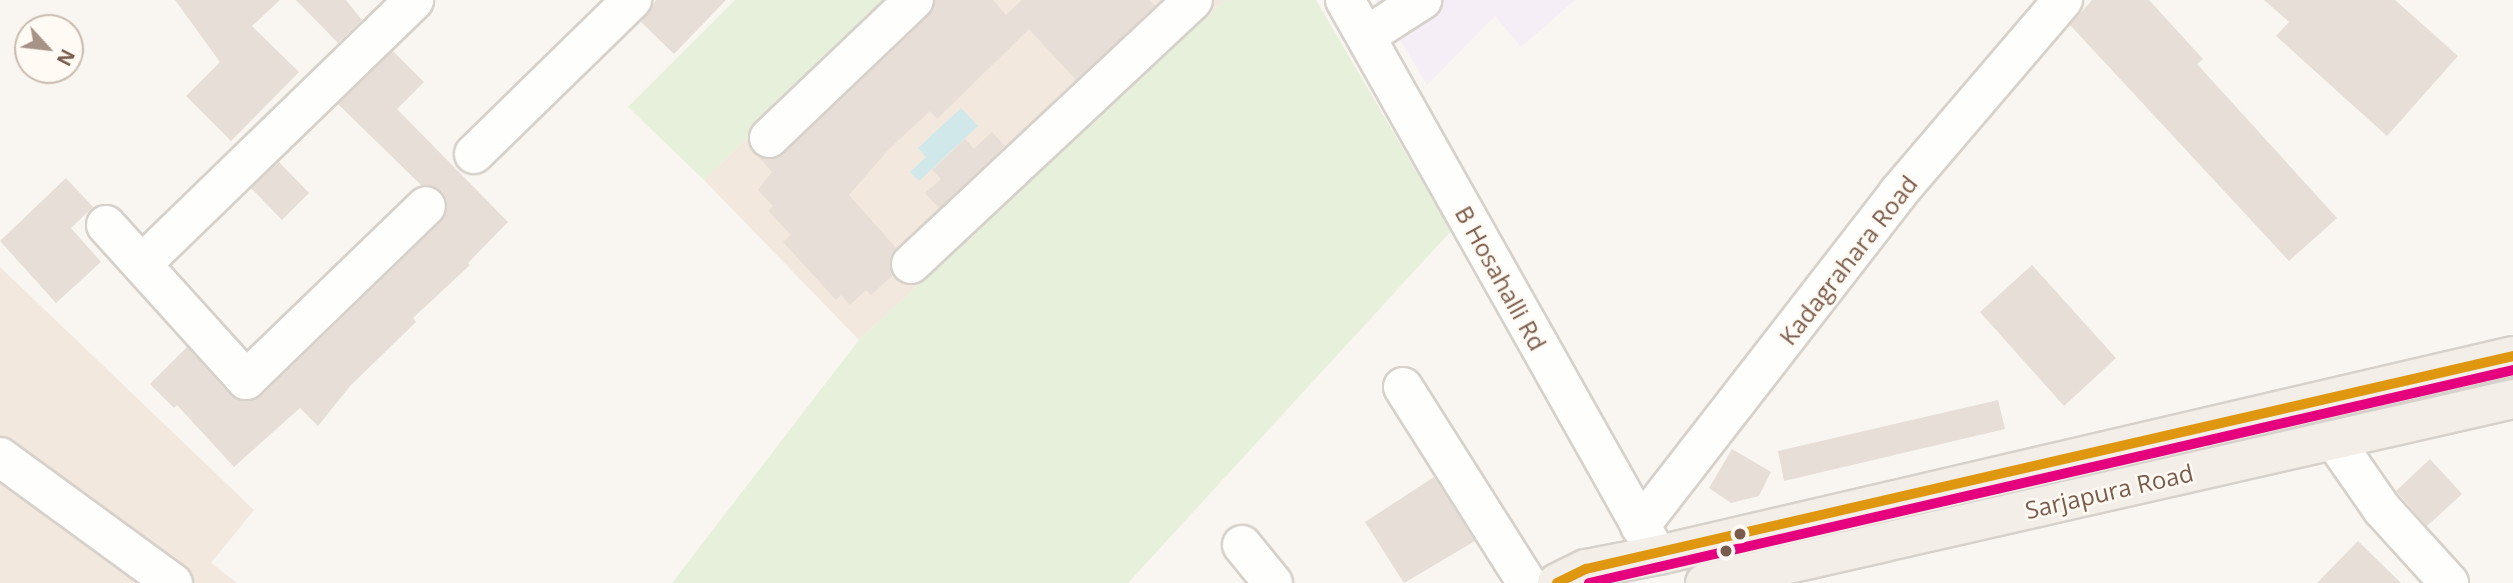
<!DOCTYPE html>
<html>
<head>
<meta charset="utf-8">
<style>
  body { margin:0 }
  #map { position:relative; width:2513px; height:583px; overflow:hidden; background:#f9f5f0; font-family:"Open Sans",sans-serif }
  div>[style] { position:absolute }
  .residential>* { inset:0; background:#f2e8de }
  .education>* { inset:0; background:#f6eef6 }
  .green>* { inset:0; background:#e7f0db }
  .water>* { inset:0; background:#d0e8ea }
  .building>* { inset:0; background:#e6ded7 }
  .roads { filter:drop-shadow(2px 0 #d7d1cb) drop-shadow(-2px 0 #d7d1cb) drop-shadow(0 2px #d7d1cb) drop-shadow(0 -2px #d7d1cb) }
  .minor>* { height:38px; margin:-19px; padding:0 19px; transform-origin:19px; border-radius:19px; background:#fefefd }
  .major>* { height:38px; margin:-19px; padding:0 19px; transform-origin:19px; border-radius:19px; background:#f3eee8 }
  .bus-1>* { height:10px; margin:-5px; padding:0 5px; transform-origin:5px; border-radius:5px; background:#de970f }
  .bus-2>* { height:10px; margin:-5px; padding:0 5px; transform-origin:5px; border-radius:5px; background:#e5007d }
  .dots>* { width:19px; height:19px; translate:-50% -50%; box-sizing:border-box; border:4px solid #fffaf3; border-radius:50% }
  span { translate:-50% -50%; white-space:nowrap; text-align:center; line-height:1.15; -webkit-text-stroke:5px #fffaf3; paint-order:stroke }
  .street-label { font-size:24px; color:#7a5c4d }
  .north { position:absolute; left:14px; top:14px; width:70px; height:70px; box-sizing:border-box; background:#fffaf3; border:2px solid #cabbb1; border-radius:50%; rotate:117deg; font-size:19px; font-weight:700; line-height:28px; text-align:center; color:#7a5c4d }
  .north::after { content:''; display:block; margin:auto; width:24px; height:32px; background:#a69286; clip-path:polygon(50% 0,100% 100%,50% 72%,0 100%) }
</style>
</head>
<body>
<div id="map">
  <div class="residential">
    <div style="clip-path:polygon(890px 0,1225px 0,859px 340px,704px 180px)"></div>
    <div style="clip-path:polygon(0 267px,254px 510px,211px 563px,237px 583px,0 583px)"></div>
  </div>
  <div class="education">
    <div style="clip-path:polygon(1376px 0,1575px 0,1521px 47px,1495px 16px,1427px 85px)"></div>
  </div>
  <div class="green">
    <div style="clip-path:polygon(735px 0,890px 0,704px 180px,628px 107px)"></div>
    <div style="clip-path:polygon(1225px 0,1316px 0,1451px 231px,1128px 583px,672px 583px,859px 340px)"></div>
  </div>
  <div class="water">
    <div style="clip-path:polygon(961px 108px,978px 126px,919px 181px,910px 172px,926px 157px,918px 148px)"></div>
  </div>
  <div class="building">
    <div style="clip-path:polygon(175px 0,280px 0,252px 26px,299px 72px,231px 141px,186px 96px,220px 62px)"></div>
    <div style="clip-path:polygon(296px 0,346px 0,362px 20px,338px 43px)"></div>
    <div style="clip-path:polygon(656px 0,726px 0,674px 54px,641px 22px)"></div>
    <div style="clip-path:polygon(935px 0,993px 0,1006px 15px,1022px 0,1149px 0,1155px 6px,1076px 80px,1029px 29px,937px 119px,930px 111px,889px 149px,849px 195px,896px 248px,890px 258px,893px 275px,871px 295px,866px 290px,850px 305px,841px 295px,836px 300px,783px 242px,791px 235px,768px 211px,773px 206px,758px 190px,772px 172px,758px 156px,773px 159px,784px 154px,929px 16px)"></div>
    <div style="clip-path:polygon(2092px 0,2149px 0,2203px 59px,2197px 64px,2337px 218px,2289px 261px,2070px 25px)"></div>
    <div style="clip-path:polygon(2264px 0,2395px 0,2458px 56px,2387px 136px,2276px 36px,2289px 22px)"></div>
    <div style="clip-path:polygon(393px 51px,424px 82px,397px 109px,508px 222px,468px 263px,470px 265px,413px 318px,416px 322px,351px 385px,318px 426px,300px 408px,234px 467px,177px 405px,174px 408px,150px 384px,187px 347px,230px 395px,240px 401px,261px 396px,442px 221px,447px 201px,442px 191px,421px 185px,338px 104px)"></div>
    <div style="clip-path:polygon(992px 132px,1005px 146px,939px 208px,925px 193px,941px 179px,932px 170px,965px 139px,974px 149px)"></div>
    <div style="clip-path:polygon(279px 162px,309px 193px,282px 220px,251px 188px)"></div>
    <div style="clip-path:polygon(66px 178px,93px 207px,71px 228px,101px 262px,56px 303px,0 241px)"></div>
    <div style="clip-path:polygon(2032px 265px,2116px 358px,2064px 406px,1980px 312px)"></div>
    <div style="clip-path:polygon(1998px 400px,2005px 429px,1784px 481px,1778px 451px)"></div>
    <div style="clip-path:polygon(1732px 449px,1771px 472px,1759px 496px,1731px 503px,1709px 488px)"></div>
    <div style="clip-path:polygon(2430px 459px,2462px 494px,2427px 526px,2396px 491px)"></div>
    <div style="clip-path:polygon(1434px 477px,1475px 541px,1404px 583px,1365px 522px)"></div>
    <div style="clip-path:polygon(2358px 541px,2401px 583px,2317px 583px)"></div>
  </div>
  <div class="roads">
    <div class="minor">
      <div style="left:1345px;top:0;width:624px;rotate:60.64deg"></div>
      <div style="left:1366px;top:36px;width:67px;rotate:-32.7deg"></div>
      <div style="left:769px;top:138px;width:200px;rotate:-43.6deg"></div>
      <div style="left:474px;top:154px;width:221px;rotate:-44.3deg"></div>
      <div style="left:106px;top:225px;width:209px;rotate:47.9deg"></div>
      <div style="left:246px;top:380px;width:250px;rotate:-44deg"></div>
      <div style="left:142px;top:264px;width:379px;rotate:-44.1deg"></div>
      <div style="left:911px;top:264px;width:386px;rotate:-43.1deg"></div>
      <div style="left:1403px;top:387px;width:232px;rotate:57.7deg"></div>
      <div style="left:2334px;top:440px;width:84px;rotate:55.2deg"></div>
      <div style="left:2382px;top:509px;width:100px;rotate:47.8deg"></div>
      <div style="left:0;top:457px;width:214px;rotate:36.1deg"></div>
      <div style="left:1640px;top:526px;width:421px;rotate:-52.2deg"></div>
      <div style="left:1898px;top:193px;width:254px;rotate:-49.5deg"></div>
      <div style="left:1242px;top:545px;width:49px;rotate:50.8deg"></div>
    </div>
    <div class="major">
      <div style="left:1557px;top:583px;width:32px;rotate:-26deg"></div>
      <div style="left:1586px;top:569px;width:74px;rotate:-10.9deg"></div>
      <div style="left:1659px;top:555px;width:877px;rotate:-13.12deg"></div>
      <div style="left:1705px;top:583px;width:829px;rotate:-12.83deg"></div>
    </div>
  </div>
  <div class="bus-1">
    <div style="left:1557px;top:583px;width:32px;rotate:-26deg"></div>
    <div style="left:1586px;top:569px;width:951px;rotate:-12.94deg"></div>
  </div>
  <div class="bus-2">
    <div style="left:1589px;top:583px;width:948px;rotate:-12.98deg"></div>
  </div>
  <div class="dots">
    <div style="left:1740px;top:534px;background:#7a5c4d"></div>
    <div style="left:1726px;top:551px;background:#7a5c4d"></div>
  </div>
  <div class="street-label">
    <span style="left:1848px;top:260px;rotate:-52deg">Kadagrahara Road</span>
    <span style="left:1501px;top:278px;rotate:61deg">B Hosahalli Rd</span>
    <span style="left:2109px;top:491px;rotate:-13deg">Sarjapura Road</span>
  </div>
  <div class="north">N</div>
</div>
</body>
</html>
